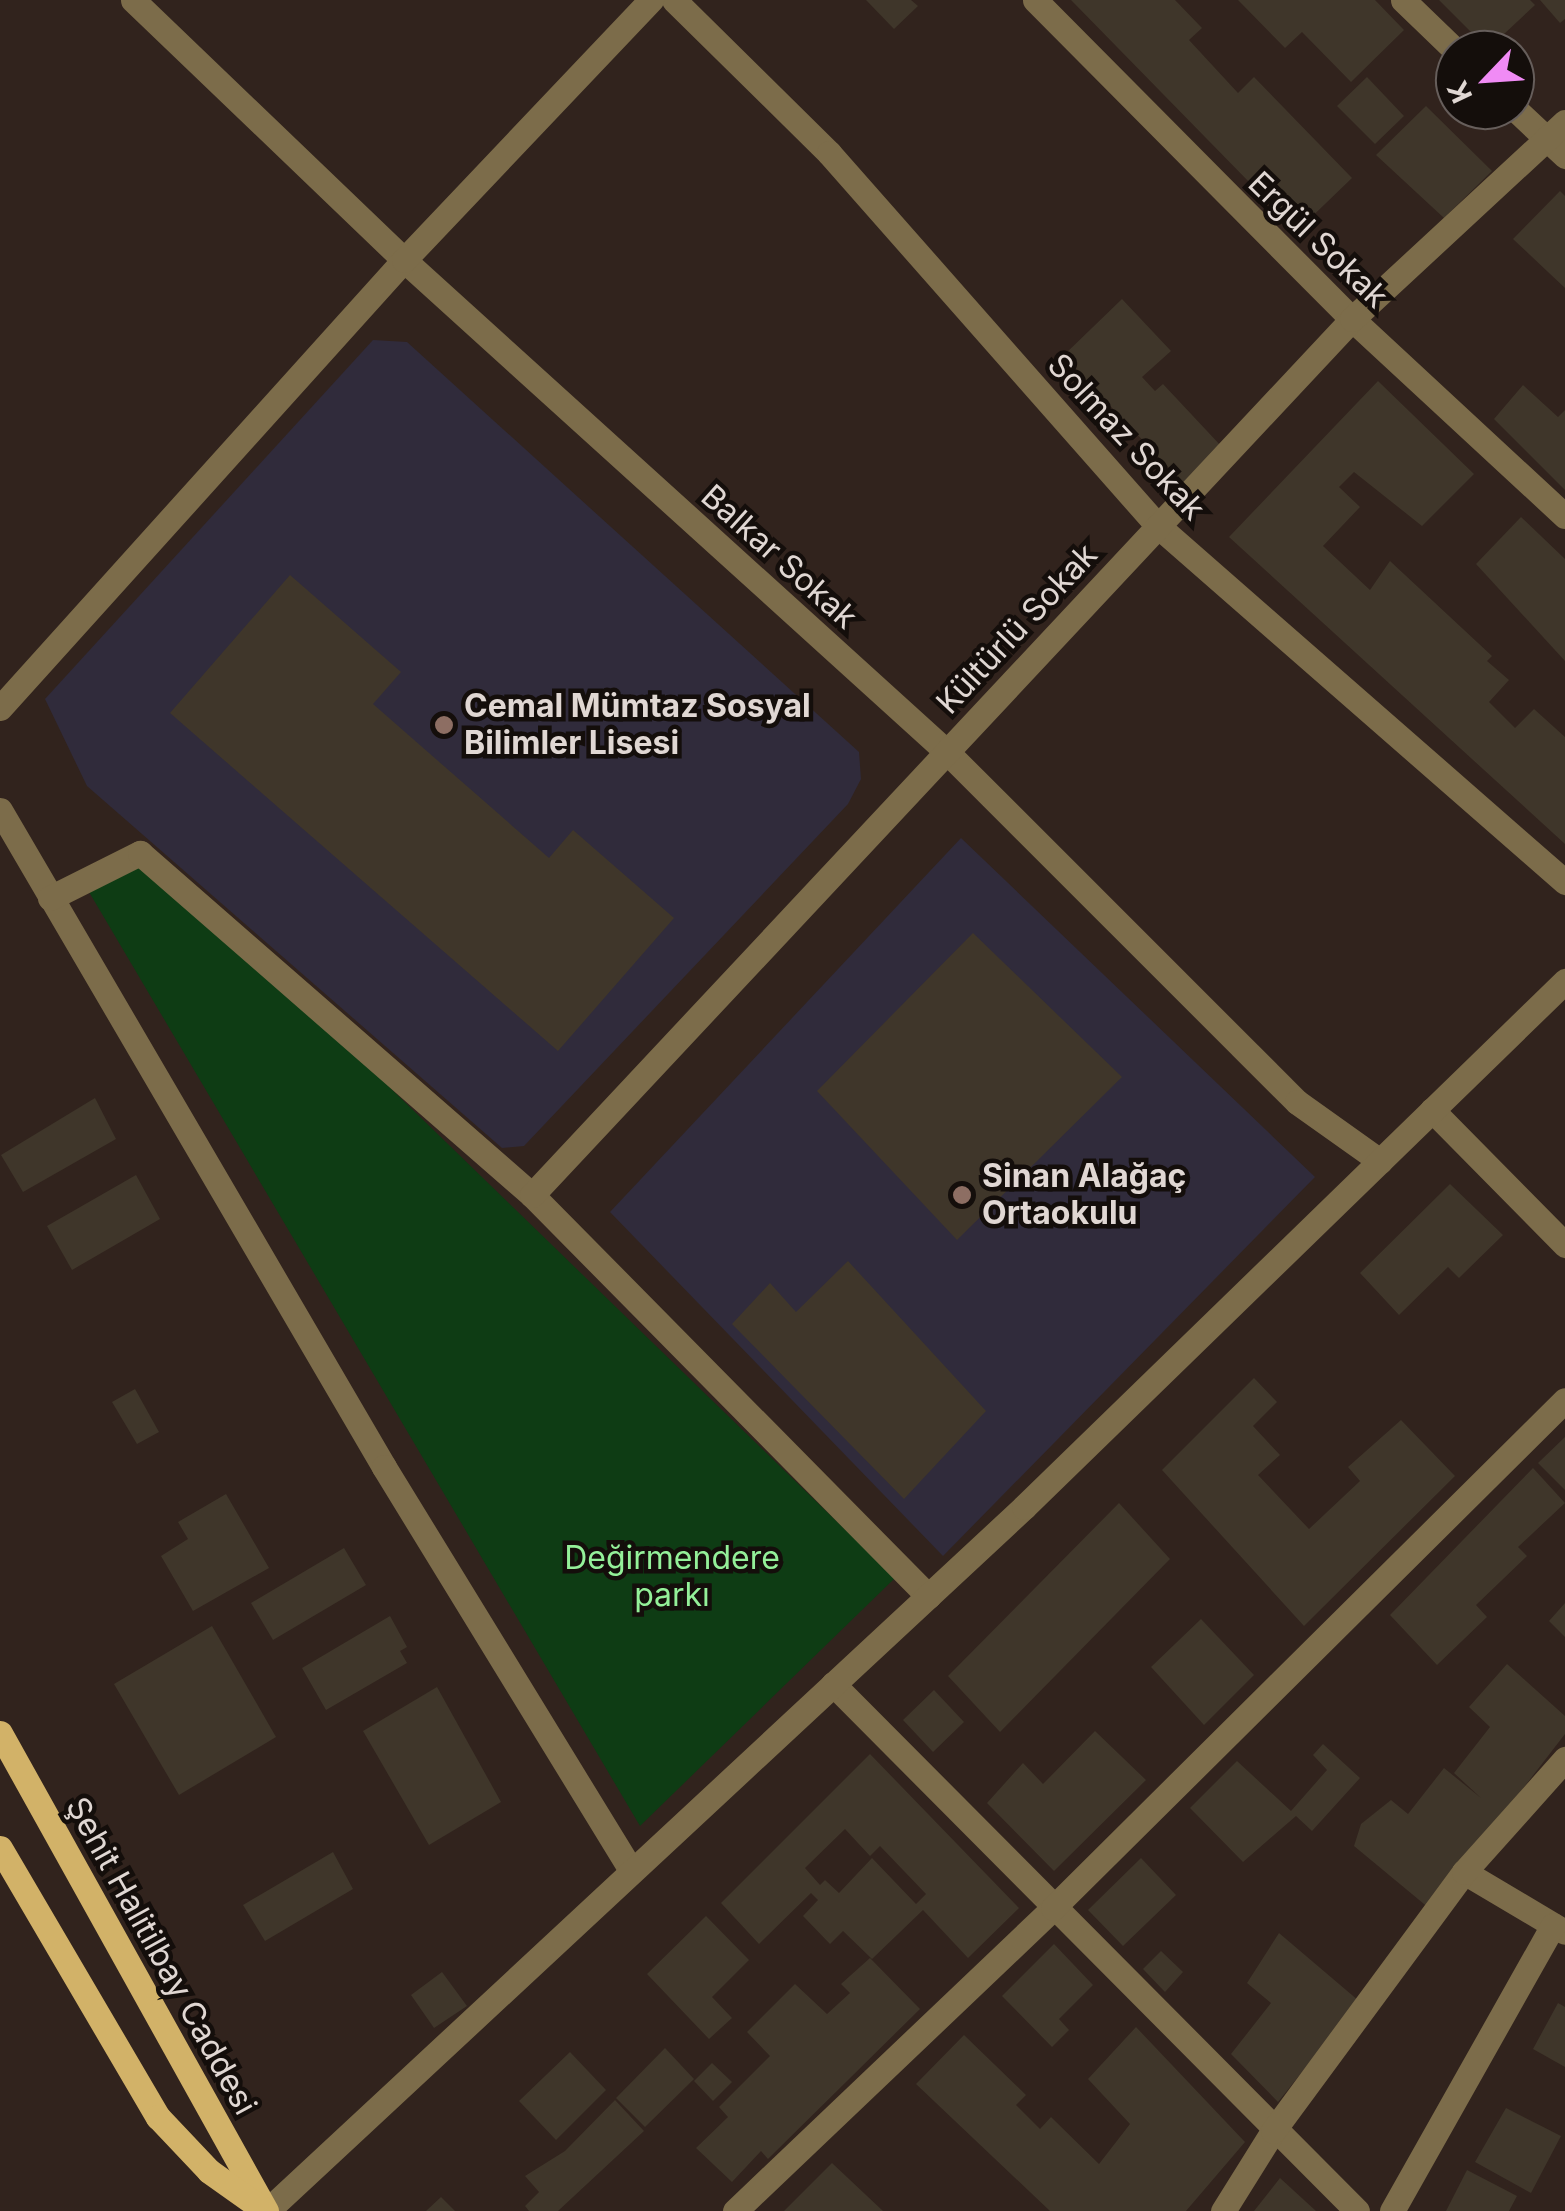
<!DOCTYPE html>
<html>
<head>
<meta charset="utf-8">
<style>
  body { margin:0 }
  #map { position:relative; width:1565px; height:2211px; overflow:hidden; background:#31231d; font-family:Inter,sans-serif }
  div>[style] { position:absolute }
  .education>* { inset:0; background:#302b3b }
  .green>* { inset:0; background:#0e3c14 }
  .building>* { inset:0; background:#3f362a }
  .minor>* { height:25px; margin:-12.5px; padding:0 12.5px; transform-origin:12.5px; border-radius:12.5px; background:#7c6c4a }
  .major>* { height:25px; margin:-12.5px; padding:0 12.5px; transform-origin:12.5px; border-radius:12.5px; background:#d2b268 }
  .dots>* { width:28px; height:28px; translate:-50% -50%; box-sizing:border-box; border:5px solid #140e0b; border-radius:50% }
  span { translate:-50% -50%; white-space:nowrap; text-align:center; line-height:1.15; -webkit-text-stroke:9px #140e0b; paint-order:stroke }
  .street-label { font-size:32px; color:#e0d7d3 }
  .poi-label { font-size:32px; color:#e0d7d3; font-weight:700 }
  .left { translate:0 -50%; text-align:left }
  .park-label { font-size:32px; color:#94f099 }
  .north { position:absolute; left:1435px; top:30px; width:100px; height:100px; box-sizing:border-box; background:#140e0b; border:2px solid #665e5b; border-radius:50%; rotate:245deg; font-size:28px; font-weight:700; line-height:40px; text-align:center; color:#e0d7d3 }
  .north::after { content:''; display:block; margin:auto; width:35px; height:45px; background:#f08bf5; clip-path:polygon(50% 0,100% 100%,50% 72%,0 100%) }
</style>
</head>
<body>
<div id="map">
  <div class="education">
    <div style="clip-path:polygon(373px 340px,407px 342px,859px 752px,861px 779px,848px 804px,524px 1146px,502px 1148px,87px 786px,45px 699px)"></div>
    <div style="clip-path:polygon(961px 838px,1315px 1177px,943px 1556px,610px 1212px)"></div>
  </div>
  <div class="green">
    <div style="clip-path:polygon(139px 844px,895px 1578px,640px 1826px,79px 875px)"></div>
  </div>
  <div class="building">
    <div style="clip-path:polygon(866px 0,911px 0,918px 6px,894px 29px)"></div>
    <div style="clip-path:polygon(1071px 0,1175px 0,1202px 28px,1189px 40px,1238px 93px,1254px 77px,1352px 178px,1297px 231px)"></div>
    <div style="clip-path:polygon(1238px 0,1375px 0,1404px 30px,1351px 82px,1302px 32px,1285px 48px)"></div>
    <div style="clip-path:polygon(1439px 0,1530px 0,1535px 5px,1488px 49px)"></div>
    <div style="clip-path:polygon(1540px 0,1565px 0,1565px 19px,1560px 23px)"></div>
    <div style="clip-path:polygon(1367px 77px,1404px 116px,1375px 144px,1337px 106px)"></div>
    <div style="clip-path:polygon(1426px 106px,1492px 171px,1444px 218px,1376px 155px)"></div>
    <div style="clip-path:polygon(1560px 191px,1565px 196px,1565px 288px,1513px 239px)"></div>
    <div style="clip-path:polygon(1122px 299px,1171px 351px,1142px 377px,1155px 391px,1163px 384px,1222px 447px,1186px 486px,1063px 356px)"></div>
    <div style="clip-path:polygon(1378px 381px,1474px 474px,1422px 526px,1354px 472px,1339px 487px,1360px 507px,1323px 546px,1370px 590px,1390px 561px,1492px 656px,1487px 661px,1509px 680px,1489px 702px,1515px 728px,1534px 709px,1565px 737px,1565px 844px,1229px 537px)"></div>
    <div style="clip-path:polygon(1523px 385px,1558px 417px,1565px 410px,1565px 490px,1494px 419px)"></div>
    <div style="clip-path:polygon(1521px 517px,1565px 559px,1565px 661px,1476px 564px)"></div>
    <div style="clip-path:polygon(290px 575px,401px 672px,373px 704px,549px 858px,573px 830px,674px 918px,558px 1051px,170px 713px)"></div>
    <div style="clip-path:polygon(973px 933px,1122px 1077px,957px 1240px,817px 1091px)"></div>
    <div style="clip-path:polygon(95px 1098px,116px 1139px,23px 1192px,1px 1155px)"></div>
    <div style="clip-path:polygon(136px 1175px,160px 1219px,72px 1270px,47px 1226px)"></div>
    <div style="clip-path:polygon(1450px 1184px,1503px 1235px,1459px 1278px,1448px 1267px,1399px 1315px,1360px 1273px)"></div>
    <div style="clip-path:polygon(848px 1261px,986px 1411px,904px 1499px,732px 1324px,770px 1283px,796px 1312px)"></div>
    <div style="clip-path:polygon(1254px 1378px,1277px 1402px,1253px 1426px,1280px 1455px,1258px 1475px,1309px 1529px,1360px 1481px,1348px 1467px,1401px 1420px,1455px 1476px,1304px 1626px,1162px 1470px)"></div>
    <div style="clip-path:polygon(135px 1389px,159px 1432px,137px 1444px,112px 1402px)"></div>
    <div style="clip-path:polygon(1565px 1437px,1565px 1490px,1538px 1463px)"></div>
    <div style="clip-path:polygon(1533px 1468px,1565px 1503px,1518px 1547px,1527px 1556px,1476px 1605px,1487px 1617px,1437px 1665px,1390px 1615px)"></div>
    <div style="clip-path:polygon(226px 1494px,269px 1568px,193px 1611px,161px 1556px,188px 1539px,178px 1522px)"></div>
    <div style="clip-path:polygon(1119px 1503px,1170px 1559px,1000px 1732px,948px 1676px)"></div>
    <div style="clip-path:polygon(344px 1548px,366px 1585px,273px 1640px,251px 1603px)"></div>
    <div style="clip-path:polygon(1565px 1603px,1565px 1637px,1549px 1621px)"></div>
    <div style="clip-path:polygon(390px 1616px,407px 1647px,400px 1651px,407px 1663px,326px 1710px,302px 1668px)"></div>
    <div style="clip-path:polygon(1201px 1619px,1254px 1675px,1204px 1725px,1151px 1667px)"></div>
    <div style="clip-path:polygon(212px 1626px,276px 1737px,179px 1795px,114px 1684px)"></div>
    <div style="clip-path:polygon(1507px 1664px,1565px 1716px,1565px 1734px,1430px 1909px,1354px 1846px,1361px 1824px,1391px 1800px,1408px 1814px,1444px 1768px,1481px 1798px,1454px 1773px,1490px 1727px,1469px 1707px)"></div>
    <div style="clip-path:polygon(437px 1687px,501px 1802px,429px 1845px,363px 1731px)"></div>
    <div style="clip-path:polygon(934px 1690px,964px 1722px,933px 1752px,903px 1720px)"></div>
    <div style="clip-path:polygon(1095px 1731px,1146px 1780px,1054px 1871px,987px 1803px,1023px 1763px,1043px 1784px)"></div>
    <div style="clip-path:polygon(1323px 1744px,1360px 1778px,1312px 1831px,1296px 1816px,1243px 1862px,1190px 1808px,1237px 1761px,1291px 1811px,1327px 1770px,1313px 1755px)"></div>
    <div style="clip-path:polygon(evenodd,870px 1754px,1019px 1908px,968px 1958px,923px 1910px,872px 1959px,843px 1931px,830px 1944px,803px 1916px,818px 1900px,811px 1893px,759px 1944px,721px 1903px,870px 1754px,845px 1829px,870px 1856px,880px 1846px,926px 1894px,916px 1904px,872px 1858px,839px 1893px,825px 1880px,820px 1885px,805px 1868px,845px 1829px)"></div>
    <div style="clip-path:polygon(333px 1852px,353px 1889px,265px 1941px,243px 1905px)"></div>
    <div style="clip-path:polygon(1141px 1858px,1176px 1895px,1123px 1946px,1088px 1910px)"></div>
    <div style="clip-path:polygon(706px 1916px,749px 1960px,712px 1997px,732px 2018px,709px 2039px,647px 1974px)"></div>
    <div style="clip-path:polygon(1279px 1933px,1359px 2001px,1278px 2102px,1231px 2054px,1271px 2003px,1247px 1983px)"></div>
    <div style="clip-path:polygon(1054px 1944px,1093px 1985px,1059px 2019px,1069px 2030px,1052px 2047px,1002px 1996px)"></div>
    <div style="clip-path:polygon(1161px 1951px,1183px 1972px,1165px 1992px,1143px 1969px)"></div>
    <div style="clip-path:polygon(870px 1958px,920px 2009px,768px 2159px,761px 2151px,732px 2182px,696px 2148px,728px 2117px,719px 2107px,770px 2056px,747px 2032px,795px 1984px,827px 2014px,850px 1993px,841px 1984px)"></div>
    <div style="clip-path:polygon(442px 1972px,467px 2006px,434px 2028px,411px 1995px)"></div>
    <div style="clip-path:polygon(1558px 2003px,1565px 2007px,1565px 2067px,1533px 2049px)"></div>
    <div style="clip-path:polygon(1136px 2027px,1245px 2142px,1186px 2211px,1050px 2211px,916px 2084px,964px 2035px,1026px 2095px,1016px 2105px,1040px 2129px,1051px 2117px,1099px 2164px,1130px 2124px,1088px 2079px)"></div>
    <div style="clip-path:polygon(665px 2048px,694px 2079px,645px 2127px,616px 2098px)"></div>
    <div style="clip-path:polygon(570px 2052px,606px 2090px,556px 2140px,519px 2101px)"></div>
    <div style="clip-path:polygon(712px 2063px,732px 2082px,713px 2101px,694px 2081px)"></div>
    <div style="clip-path:polygon(615px 2100px,644px 2131px,558px 2211px,529px 2211px,525px 2206px,539px 2192px,525px 2176px,565px 2151px)"></div>
    <div style="clip-path:polygon(1506px 2108px,1561px 2136px,1531px 2193px,1475px 2162px)"></div>
    <div style="clip-path:polygon(832px 2163px,883px 2211px,784px 2211px)"></div>
    <div style="clip-path:polygon(1467px 2170px,1517px 2196px,1509px 2211px,1446px 2211px)"></div>
    <div style="clip-path:polygon(1280px 2178px,1316px 2211px,1254px 2211px)"></div>
    <div style="clip-path:polygon(441px 2197px,455px 2211px,426px 2211px)"></div>
  </div>
  <div class="minor">
    <div style="left:133px;top:0;width:376px;rotate:43.8deg"></div>
    <div style="left:404px;top:260px;width:733px;rotate:42.18deg"></div>
    <div style="left:947px;top:752px;width:495px;rotate:45deg"></div>
    <div style="left:1297px;top:1102px;width:102px;rotate:35.4deg"></div>
    <div style="left:674px;top:0;width:218px;rotate:44.6deg"></div>
    <div style="left:829px;top:153px;width:497px;rotate:48.6deg"></div>
    <div style="left:1158px;top:526px;width:541px;rotate:41.18deg"></div>
    <div style="left:1035px;top:0;width:450px;rotate:45.2deg"></div>
    <div style="left:1352px;top:319px;width:290px;rotate:42.8deg"></div>
    <div style="left:1403px;top:0;width:72px;rotate:43.9deg"></div>
    <div style="left:1515px;top:109px;width:69px;rotate:43.2deg"></div>
    <div style="left:0;top:708px;width:603px;rotate:-47.96deg"></div>
    <div style="left:404px;top:260px;width:359px;rotate:-46.5deg"></div>
    <div style="left:0;top:810px;width:761px;rotate:59.69deg"></div>
    <div style="left:384px;top:1467px;width:474px;rotate:58.5deg"></div>
    <div style="left:50px;top:898px;width:101px;rotate:-26.6deg"></div>
    <div style="left:140px;top:853px;width:520px;rotate:41.1deg"></div>
    <div style="left:532px;top:1195px;width:564px;rotate:45.36deg"></div>
    <div style="left:1432px;top:1110px;width:190px;rotate:45.4deg"></div>
    <div style="left:532px;top:1195px;width:1200px;rotate:-46.89deg"></div>
    <div style="left:1352px;top:319px;width:290px;rotate:-42.8deg"></div>
    <div style="left:833px;top:1684px;width:743px;rotate:45.16deg"></div>
    <div style="left:1464px;top:1872px;width:117px;rotate:30.7deg"></div>
    <div style="left:267px;top:2211px;width:1034px;rotate:-42.92deg"></div>
    <div style="left:1024px;top:1507px;width:755px;rotate:-44.19deg"></div>
    <div style="left:735px;top:2211px;width:439px;rotate:-43.6deg"></div>
    <div style="left:1053px;top:1908px;width:721px;rotate:-44.78deg"></div>
    <div style="left:1223px;top:2211px;width:94px;rotate:-58deg"></div>
    <div style="left:1273px;top:2131px;width:322px;rotate:-53.6deg"></div>
    <div style="left:1464px;top:1872px;width:152px;rotate:-48.2deg"></div>
    <div style="left:1392px;top:2211px;width:328px;rotate:-60.6deg"></div>
  </div>
  <div class="major">
    <div style="left:0;top:1733px;width:547px;rotate:60.9deg"></div>
    <div style="left:0;top:1848px;width:312px;rotate:59.6deg"></div>
    <div style="left:158px;top:2117px;width:74px;rotate:46.6deg"></div>
    <div style="left:209px;top:2171px;width:64px;rotate:35.4deg"></div>
  </div>
  <div class="dots">
    <div style="left:444px;top:725px;background:#8d6e63"></div>
    <div style="left:962px;top:1195px;background:#8d6e63"></div>
  </div>
  <div class="street-label">
    <span style="left:1318px;top:240px;rotate:44deg">Ergül Sokak</span>
    <span style="left:1126px;top:437px;rotate:47deg">Solmaz Sokak</span>
    <span style="left:779px;top:557px;rotate:42deg">Balkar Sokak</span>
    <span style="left:1017px;top:629px;rotate:-47deg">Kültürlü Sokak</span>
    <span style="left:161px;top:1956px;rotate:61deg">Şehit Halitilbay Caddesi</span>
  </div>
  <div class="poi-label">
    <span class="left" style="left:464px;top:725px">Cemal Mümtaz Sosyal<br>Bilimler Lisesi</span>
    <span class="left" style="left:982px;top:1195px">Sinan Alağaç<br>Ortaokulu</span>
  </div>
  <div class="park-label">
    <span style="left:672px;top:1577px">Değirmendere<br>parkı</span>
  </div>
  <div class="north">K</div>
</div>
</body>
</html>
